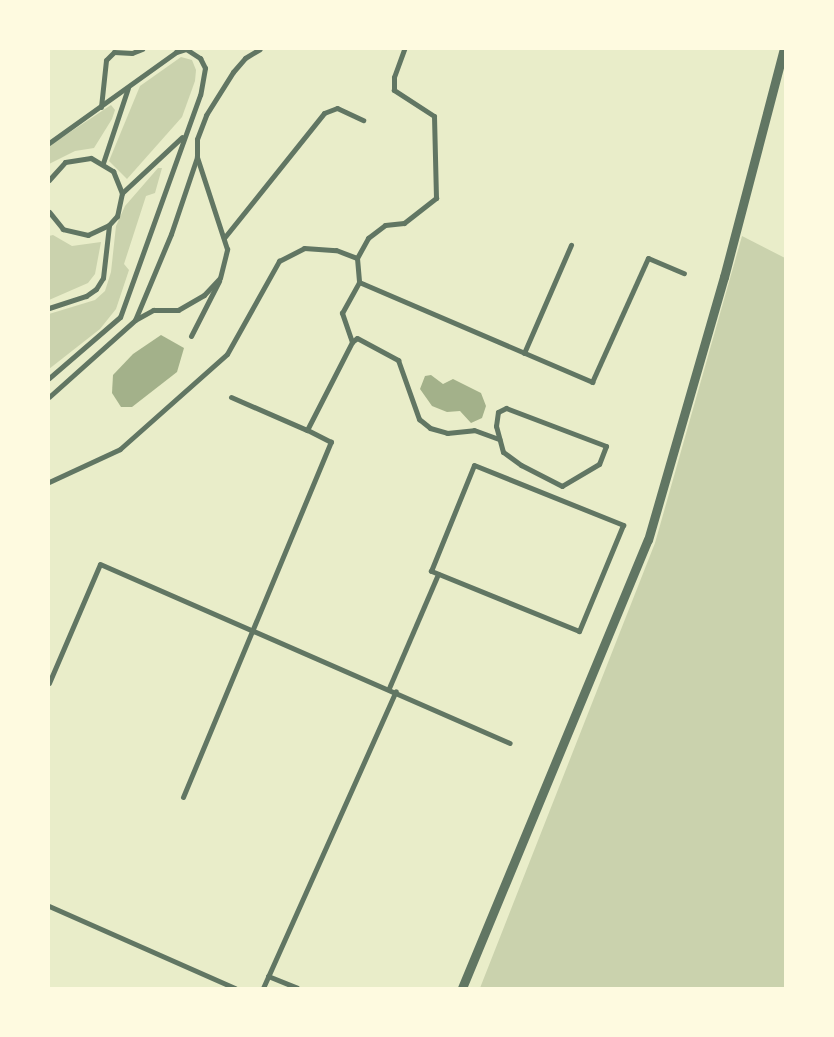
<!DOCTYPE html>
<html>
<head>
<meta charset="utf-8">
<style>
  body { margin:0 }
  #map { position:relative; width:834px; height:1037px; overflow:hidden; background:#e9edc9; font-family:"Public Sans",sans-serif }
  div>[style] { position:absolute }
  .green>* { inset:0; background:#cad2ad }
  .water>* { inset:0; background:#a3b18a }
  .minor>* { height:5px; margin:-2.5px; padding:0 2.5px; transform-origin:2.5px; border-radius:2.5px; background:#617663 }
  .tertiary>* { height:9px; margin:-4.5px; padding:0 4.5px; transform-origin:4.5px; border-radius:4.5px; background:#617663 }
  span { translate:-50% -50%; white-space:nowrap; text-align:center; line-height:1.15; -webkit-text-stroke:4px #fefae0; paint-order:stroke }
  .frame { position:absolute; inset:0; border:50px solid #fefae0; pointer-events:none }
</style>
</head>
<body>
<div id="map">
  <div class="green">
    <div style="clip-path:polygon(181px 57px,192px 60px,196px 70px,195px 81px,182px 117px,127px 179px,109px 161px,140px 86px)"></div>
    <div style="clip-path:polygon(111px 105px,115px 110px,112px 119px,94px 148px,75px 151px,49px 164px,49px 146px)"></div>
    <div style="clip-path:polygon(158px 168px,162px 168px,155px 193px,146px 196px,124px 264px,129px 270px,116px 309px,100px 329px,49px 369px,49px 314px,95px 300px,105px 291px,111px 272px,116px 226px,125px 206px)"></div>
    <div style="clip-path:polygon(53px 235px,72px 246px,101px 242px,95px 274px,88px 283px,49px 300px,49px 236px)"></div>
    <div style="clip-path:polygon(742px 236px,785px 258px,785px 988px,480px 988px,655px 543px)"></div>
  </div>
  <div class="water">
    <div style="clip-path:polygon(161px 335px,184px 348px,177px 372px,132px 407px,121px 407px,112px 393px,113px 375px,133px 354px)"></div>
    <div style="clip-path:polygon(431px 375px,443px 384px,453px 379px,481px 393px,486px 406px,482px 418px,471px 423px,460px 411px,447px 412px,432px 406px,420px 389px,425px 376px)"></div>
  </div>
  <div class="minor">
    <div style="left:101px;top:107px;width:47px;rotate:-83.9deg"></div>
    <div style="left:106px;top:60px;width:11px;rotate:-45deg"></div>
    <div style="left:114px;top:52px;width:18px;rotate:3deg"></div>
    <div style="left:132px;top:53px;width:11px;rotate:-22deg"></div>
    <div style="left:49px;top:143px;width:156px;rotate:-35.6deg"></div>
    <div style="left:176px;top:52px;width:10px;rotate:-17deg"></div>
    <div style="left:186px;top:49px;width:17px;rotate:33deg"></div>
    <div style="left:200px;top:58px;width:11px;rotate:63deg"></div>
    <div style="left:205px;top:68px;width:27px;rotate:100deg"></div>
    <div style="left:200px;top:95px;width:236px;rotate:109.8deg"></div>
    <div style="left:120px;top:317px;width:94px;rotate:139.3deg"></div>
    <div style="left:103px;top:163px;width:79px;rotate:-71.6deg"></div>
    <div style="left:49px;top:180px;width:24px;rotate:-48deg"></div>
    <div style="left:65px;top:162px;width:26px;rotate:-9deg"></div>
    <div style="left:91px;top:158px;width:26px;rotate:31deg"></div>
    <div style="left:113px;top:171px;width:24px;rotate:68deg"></div>
    <div style="left:122px;top:193px;width:24px;rotate:102deg"></div>
    <div style="left:117px;top:216px;width:12px;rotate:132deg"></div>
    <div style="left:109px;top:225px;width:23px;rotate:155deg"></div>
    <div style="left:88px;top:235px;width:26px;rotate:-167deg"></div>
    <div style="left:63px;top:229px;width:22px;rotate:-129deg"></div>
    <div style="left:122px;top:193px;width:82px;rotate:-43deg"></div>
    <div style="left:224px;top:238px;width:160px;rotate:-51.3deg"></div>
    <div style="left:324px;top:113px;width:14px;rotate:-21deg"></div>
    <div style="left:337px;top:108px;width:29px;rotate:25deg"></div>
    <div style="left:357px;top:258px;width:23px;rotate:-61deg"></div>
    <div style="left:368px;top:238px;width:21px;rotate:-37deg"></div>
    <div style="left:385px;top:225px;width:19px;rotate:-6deg"></div>
    <div style="left:404px;top:223px;width:41px;rotate:-38deg"></div>
    <div style="left:436px;top:198px;width:82px;rotate:-91.4deg"></div>
    <div style="left:434px;top:116px;width:48px;rotate:-147deg"></div>
    <div style="left:394px;top:90px;width:13px;rotate:-90deg"></div>
    <div style="left:394px;top:77px;width:30px;rotate:-70deg"></div>
    <div style="left:49px;top:308px;width:39px;rotate:-18deg"></div>
    <div style="left:86px;top:296px;width:12px;rotate:-35deg"></div>
    <div style="left:96px;top:289px;width:13px;rotate:-58deg"></div>
    <div style="left:103px;top:278px;width:53px;rotate:-83.5deg"></div>
    <div style="left:135px;top:320px;width:93px;rotate:-67.3deg"></div>
    <div style="left:171px;top:234px;width:81px;rotate:-71.3deg"></div>
    <div style="left:191px;top:336px;width:62px;rotate:-63deg"></div>
    <div style="left:352px;top:342px;width:6px;rotate:-39deg"></div>
    <div style="left:357px;top:338px;width:47px;rotate:28.2deg"></div>
    <div style="left:398px;top:360px;width:63px;rotate:70.4deg"></div>
    <div style="left:419px;top:419px;width:14px;rotate:39deg"></div>
    <div style="left:430px;top:428px;width:18px;rotate:16deg"></div>
    <div style="left:447px;top:433px;width:27px;rotate:-6deg"></div>
    <div style="left:474px;top:430px;width:27px;rotate:20deg"></div>
    <div style="left:524px;top:353px;width:118px;rotate:-66.5deg"></div>
    <div style="left:49px;top:397px;width:115px;rotate:-41.8deg"></div>
    <div style="left:135px;top:320px;width:21px;rotate:-29deg"></div>
    <div style="left:153px;top:310px;width:25px"></div>
    <div style="left:178px;top:310px;width:30px;rotate:-30deg"></div>
    <div style="left:204px;top:295px;width:23px;rotate:-47deg"></div>
    <div style="left:220px;top:278px;width:30px;rotate:-76deg"></div>
    <div style="left:227px;top:249px;width:97px;rotate:-108.1deg"></div>
    <div style="left:197px;top:157px;width:18px;rotate:-90deg"></div>
    <div style="left:197px;top:139px;width:26px;rotate:-69deg"></div>
    <div style="left:206px;top:115px;width:51px;rotate:-57.9deg"></div>
    <div style="left:233px;top:72px;width:18px;rotate:-49deg"></div>
    <div style="left:245px;top:58px;width:17px;rotate:-31deg"></div>
    <div style="left:231px;top:397px;width:83px;rotate:23.5deg"></div>
    <div style="left:307px;top:430px;width:99px;rotate:-62.9deg"></div>
    <div style="left:352px;top:342px;width:31px;rotate:-109deg"></div>
    <div style="left:342px;top:313px;width:35px;rotate:-61deg"></div>
    <div style="left:506px;top:408px;width:107px;rotate:20.8deg"></div>
    <div style="left:606px;top:446px;width:19px;rotate:111deg"></div>
    <div style="left:599px;top:464px;width:43px;rotate:149.3deg"></div>
    <div style="left:562px;top:486px;width:46px;rotate:-152.9deg"></div>
    <div style="left:521px;top:465px;width:22px;rotate:-144deg"></div>
    <div style="left:503px;top:452px;width:27px;rotate:-105deg"></div>
    <div style="left:496px;top:426px;width:14px;rotate:-82deg"></div>
    <div style="left:498px;top:412px;width:9px;rotate:-27deg"></div>
    <div style="left:474px;top:465px;width:161px;rotate:21.9deg"></div>
    <div style="left:623px;top:525px;width:115px;rotate:112.5deg"></div>
    <div style="left:579px;top:631px;width:160px;rotate:-157.9deg"></div>
    <div style="left:431px;top:571px;width:114px;rotate:-67.9deg"></div>
    <div style="left:49px;top:482px;width:78px;rotate:-24.9deg"></div>
    <div style="left:120px;top:449px;width:143px;rotate:-41.6deg"></div>
    <div style="left:227px;top:354px;width:107px;rotate:-60.8deg"></div>
    <div style="left:279px;top:261px;width:28px;rotate:-27deg"></div>
    <div style="left:304px;top:248px;width:32px;rotate:4deg"></div>
    <div style="left:336px;top:250px;width:22px;rotate:21deg"></div>
    <div style="left:357px;top:258px;width:24px;rotate:85deg"></div>
    <div style="left:359px;top:282px;width:254px;rotate:23.2deg"></div>
    <div style="left:592px;top:382px;width:136px;rotate:-65.7deg"></div>
    <div style="left:648px;top:258px;width:39px;rotate:23deg"></div>
    <div style="left:49px;top:683px;width:129px;rotate:-66.8deg"></div>
    <div style="left:100px;top:564px;width:447px;rotate:23.6deg"></div>
    <div style="left:389px;top:688px;width:124px;rotate:-66.7deg"></div>
    <div style="left:183px;top:797px;width:385px;rotate:-67.4deg"></div>
    <div style="left:331px;top:442px;width:27px;rotate:-153deg"></div>
    <div style="left:49px;top:906px;width:203px;rotate:23.8deg"></div>
    <div style="left:268px;top:976px;width:31px;rotate:22deg"></div>
    <div style="left:263px;top:988px;width:325px;rotate:-65.9deg"></div>
  </div>
  <div class="tertiary">
    <div style="left:462px;top:988px;width:485px;rotate:-67.5deg"></div>
    <div style="left:648px;top:540px;width:274px;rotate:-73.9deg"></div>
    <div style="left:724px;top:277px;width:236px;rotate:-75.3deg"></div>
  </div>
  <div class="frame"></div>
</div>
</body>
</html>
